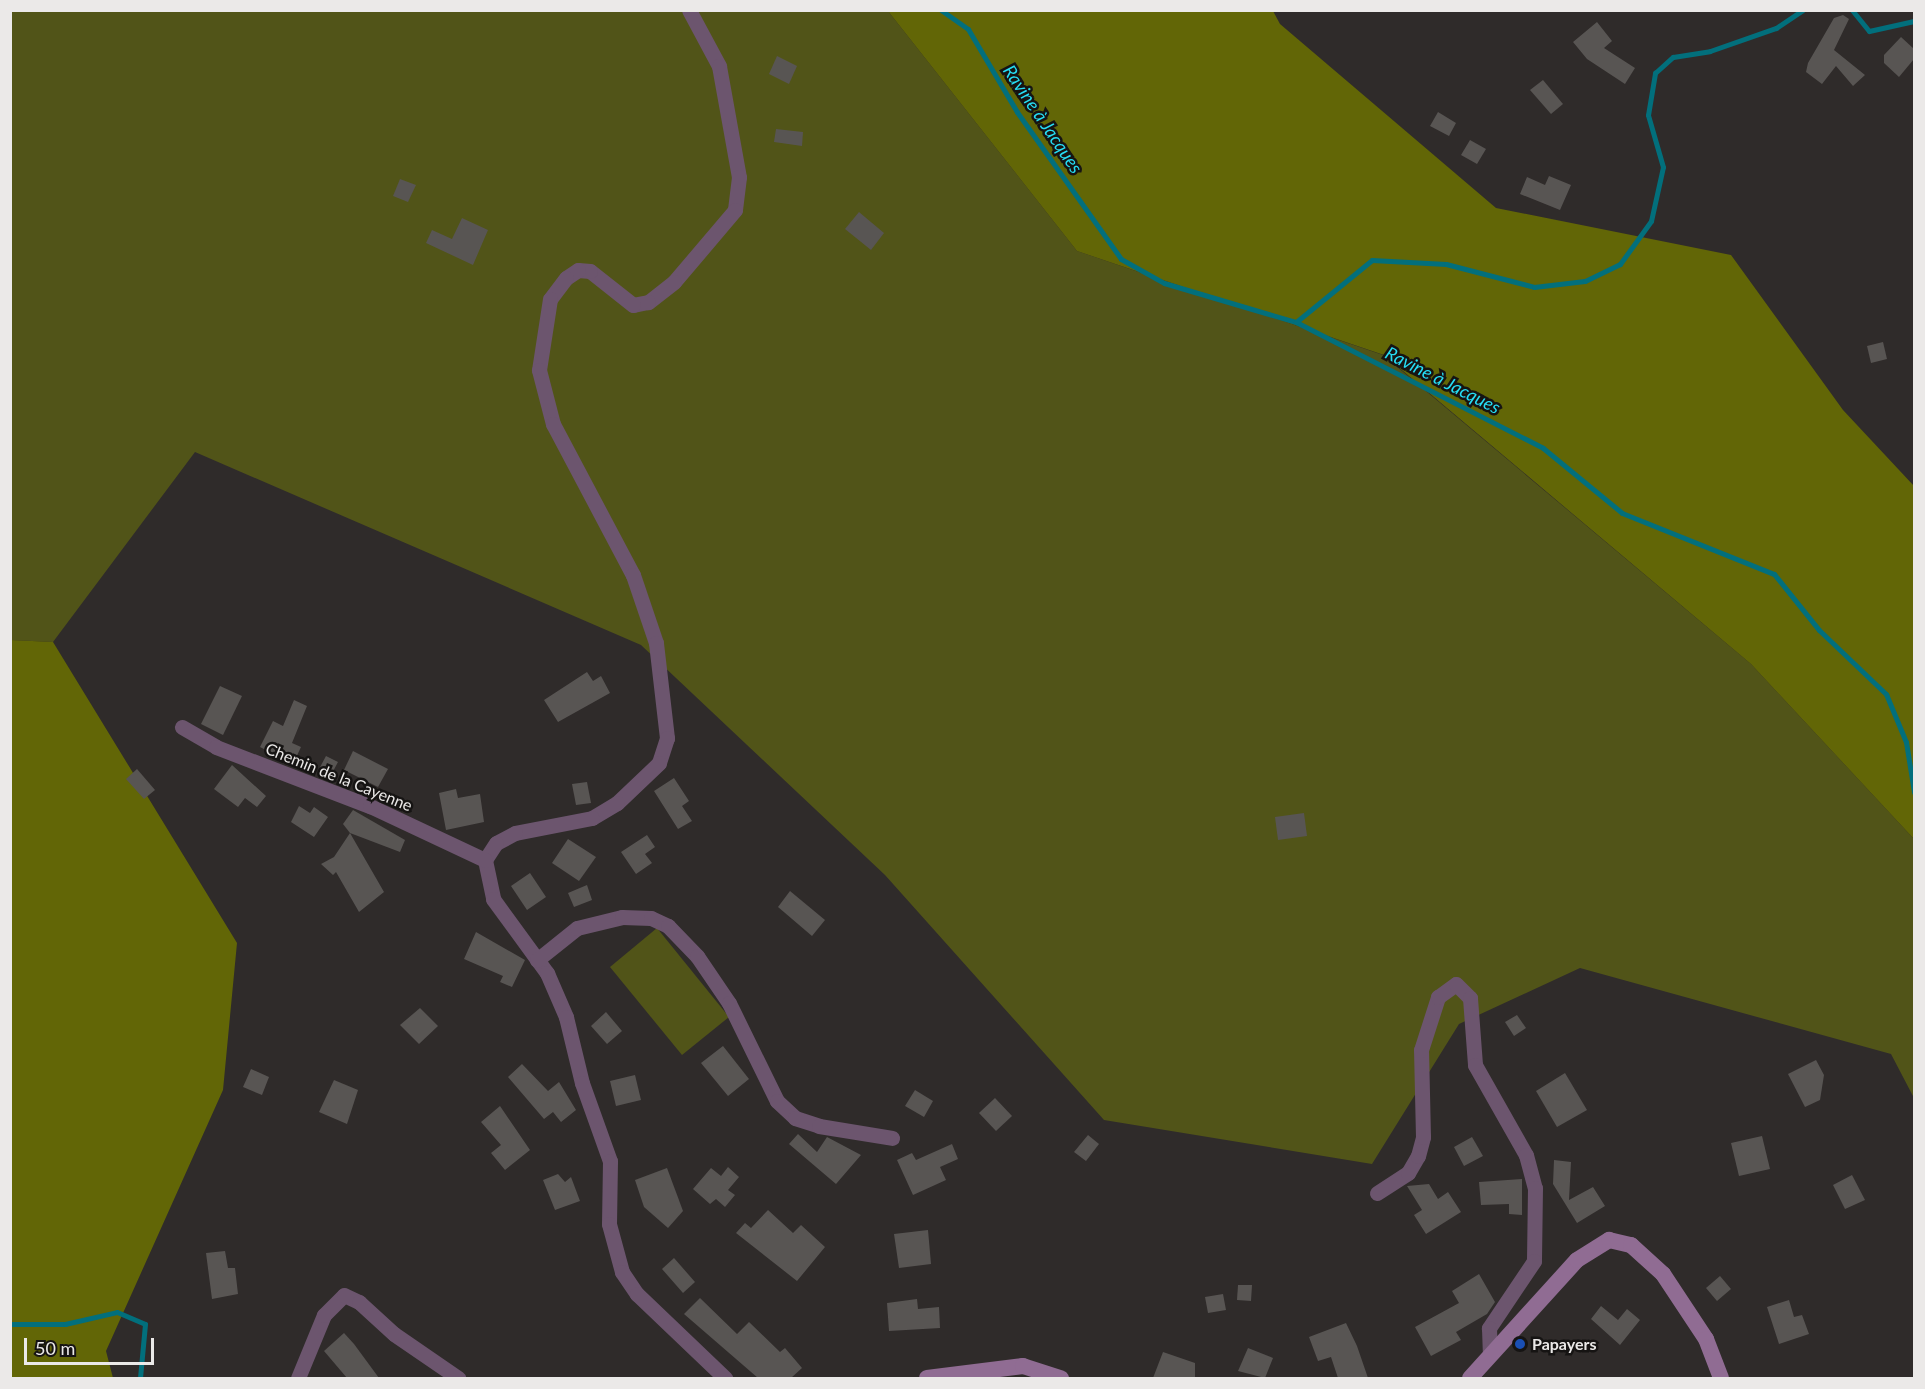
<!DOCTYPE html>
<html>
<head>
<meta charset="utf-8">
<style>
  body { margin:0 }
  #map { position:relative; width:1925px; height:1389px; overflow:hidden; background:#2f2b2a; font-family:Lato,sans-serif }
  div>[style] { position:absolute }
  .green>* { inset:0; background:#515418 }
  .forest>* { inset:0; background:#626606 }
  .stream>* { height:5px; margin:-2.5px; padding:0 2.5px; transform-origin:2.5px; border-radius:2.5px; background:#026f7c }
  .building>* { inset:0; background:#585553 }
  .minor>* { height:15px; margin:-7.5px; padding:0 7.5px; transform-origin:7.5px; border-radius:7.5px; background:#6c556e }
  .secondary>* { height:16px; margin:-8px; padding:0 8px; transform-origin:8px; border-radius:8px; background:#906c93 }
  .dots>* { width:16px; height:16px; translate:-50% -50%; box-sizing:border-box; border:3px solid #161413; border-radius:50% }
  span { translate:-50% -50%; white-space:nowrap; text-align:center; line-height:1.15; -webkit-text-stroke:5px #161413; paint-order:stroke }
  .street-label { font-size:16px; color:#ebe9e8 }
  .poi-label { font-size:16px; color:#ebe9e8; font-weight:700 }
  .left { translate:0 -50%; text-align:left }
  .water-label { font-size:18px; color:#26ddf4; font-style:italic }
  .frame { position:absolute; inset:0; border:12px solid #ebe9e8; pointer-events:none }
  .scale { position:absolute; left:24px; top:1338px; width:130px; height:27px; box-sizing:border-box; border:3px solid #ebe9e8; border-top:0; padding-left:8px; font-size:18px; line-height:21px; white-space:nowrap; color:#ebe9e8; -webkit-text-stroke:4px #161413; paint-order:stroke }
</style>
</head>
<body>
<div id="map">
  <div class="green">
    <div style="clip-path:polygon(11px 11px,888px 11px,1077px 251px,1383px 355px,1751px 664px,1914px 839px,1914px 1098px,1891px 1054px,1580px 968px,1459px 1024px,1372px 1164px,1104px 1120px,885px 875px,641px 645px,195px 452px,53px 642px,11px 640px)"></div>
    <div style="clip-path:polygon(657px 928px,729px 1017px,682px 1055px,610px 967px)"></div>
  </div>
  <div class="forest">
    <div style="clip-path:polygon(888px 11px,1273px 11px,1280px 24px,1496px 208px,1731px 255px,1843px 410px,1914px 486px,1914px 839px,1751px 664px,1384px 355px,1077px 251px)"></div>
    <div style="clip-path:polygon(11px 640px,53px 642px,237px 943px,223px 1090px,106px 1351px,113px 1378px,11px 1378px)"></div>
  </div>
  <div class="stream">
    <div style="left:941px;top:10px;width:33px;rotate:35deg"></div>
    <div style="left:968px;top:29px;width:96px;rotate:59.4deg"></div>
    <div style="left:1017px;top:112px;width:180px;rotate:54.7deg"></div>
    <div style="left:1121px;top:259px;width:49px;rotate:29.2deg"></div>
    <div style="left:1164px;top:283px;width:138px;rotate:16.5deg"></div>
    <div style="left:1296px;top:322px;width:277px;rotate:27deg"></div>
    <div style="left:1543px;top:448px;width:102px;rotate:39.4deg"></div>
    <div style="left:1622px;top:513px;width:164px;rotate:21.9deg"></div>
    <div style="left:1774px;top:574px;width:72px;rotate:51.2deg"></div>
    <div style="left:1819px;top:630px;width:93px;rotate:43.7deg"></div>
    <div style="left:1886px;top:694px;width:52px;rotate:67.4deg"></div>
    <div style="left:1906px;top:742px;width:51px;rotate:80.9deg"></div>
    <div style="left:1852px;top:10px;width:27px;rotate:51deg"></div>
    <div style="left:1869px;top:31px;width:46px;rotate:-12.5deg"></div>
    <div style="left:1296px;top:322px;width:98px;rotate:-39.2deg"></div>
    <div style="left:1372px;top:260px;width:74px;rotate:3.1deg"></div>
    <div style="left:1446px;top:264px;width:91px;rotate:14.6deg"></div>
    <div style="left:1534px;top:287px;width:51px;rotate:-6.7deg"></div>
    <div style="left:1585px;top:281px;width:39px;rotate:-26deg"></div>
    <div style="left:1620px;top:264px;width:53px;rotate:-54.2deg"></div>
    <div style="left:1651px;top:221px;width:55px;rotate:-77.5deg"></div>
    <div style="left:1663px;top:167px;width:54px;rotate:-106.1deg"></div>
    <div style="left:1648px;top:115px;width:43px;rotate:-80.5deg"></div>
    <div style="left:1655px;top:73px;width:24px;rotate:-42deg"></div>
    <div style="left:1673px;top:57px;width:37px;rotate:-9deg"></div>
    <div style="left:1710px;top:51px;width:70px;rotate:-19.2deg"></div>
    <div style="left:1776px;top:28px;width:32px;rotate:-34deg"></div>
    <div style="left:10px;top:1324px;width:55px"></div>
    <div style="left:65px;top:1324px;width:53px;rotate:-13deg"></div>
    <div style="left:117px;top:1312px;width:30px;rotate:23deg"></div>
    <div style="left:145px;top:1324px;width:54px;rotate:95.3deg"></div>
  </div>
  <div class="building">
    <div style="clip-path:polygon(1843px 15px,1849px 19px,1834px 50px,1865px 75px,1853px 86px,1836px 66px,1822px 84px,1806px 72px,1808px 63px,1834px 18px)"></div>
    <div style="clip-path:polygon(1597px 22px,1612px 41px,1604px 48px,1635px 68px,1625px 84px,1587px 59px,1573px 42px)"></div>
    <div style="clip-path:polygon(1901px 37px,1914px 49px,1914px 59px,1899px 77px,1884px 63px,1884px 55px)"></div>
    <div style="clip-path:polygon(777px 56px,797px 66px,789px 84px,769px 74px)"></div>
    <div style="clip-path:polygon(1543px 80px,1563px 104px,1551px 114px,1530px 90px)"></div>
    <div style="clip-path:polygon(1438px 112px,1456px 123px,1449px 136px,1430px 126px)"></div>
    <div style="clip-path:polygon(776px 129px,803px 132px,802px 146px,774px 142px)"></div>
    <div style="clip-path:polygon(1470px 140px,1486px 149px,1477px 164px,1461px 155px)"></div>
    <div style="clip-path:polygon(1549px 176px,1571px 185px,1560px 210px,1520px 194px,1527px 177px,1545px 185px)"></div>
    <div style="clip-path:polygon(400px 179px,416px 185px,408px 202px,393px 196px)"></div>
    <div style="clip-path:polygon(859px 212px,884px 233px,871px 250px,845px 229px)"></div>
    <div style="clip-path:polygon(462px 218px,488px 230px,473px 265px,426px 243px,432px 230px,452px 239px)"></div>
    <div style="clip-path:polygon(1883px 342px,1887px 359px,1871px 363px,1867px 346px)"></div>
    <div style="clip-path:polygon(587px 672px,593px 681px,601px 676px,610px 693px,558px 722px,544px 700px)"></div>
    <div style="clip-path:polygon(220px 686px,242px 696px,223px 735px,201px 724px)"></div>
    <div style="clip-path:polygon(294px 700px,307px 706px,292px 743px,301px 747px,293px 764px,260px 747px,273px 721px,283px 726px)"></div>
    <div style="clip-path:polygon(353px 751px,388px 769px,378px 787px,344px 770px)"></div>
    <div style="clip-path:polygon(326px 756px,338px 762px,330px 777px,318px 771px)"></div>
    <div style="clip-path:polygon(232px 765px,266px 796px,257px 807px,245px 798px,238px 807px,214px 789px)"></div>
    <div style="clip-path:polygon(137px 769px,155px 790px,144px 799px,126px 779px)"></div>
    <div style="clip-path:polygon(674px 778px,689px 801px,682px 806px,692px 821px,678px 829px,654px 791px)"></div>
    <div style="clip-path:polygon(587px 782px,591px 803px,576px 805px,572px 784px)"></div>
    <div style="clip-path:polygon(456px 789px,458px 798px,480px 794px,484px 822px,446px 830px,439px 793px)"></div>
    <div style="clip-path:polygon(299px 806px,310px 813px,314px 807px,328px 817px,314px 837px,291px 822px)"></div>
    <div style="clip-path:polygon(353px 810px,405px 840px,400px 852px,350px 833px,343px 824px)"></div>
    <div style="clip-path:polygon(1304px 813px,1307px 836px,1278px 840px,1275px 817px)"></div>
    <div style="clip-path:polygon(350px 833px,384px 892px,359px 912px,336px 872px,333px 875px,321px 864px,334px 857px)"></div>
    <div style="clip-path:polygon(647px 835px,655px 847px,645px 854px,652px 863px,636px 874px,621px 852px)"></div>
    <div style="clip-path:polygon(568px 839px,596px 857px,579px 881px,552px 863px)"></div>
    <div style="clip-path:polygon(530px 873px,546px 897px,527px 910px,511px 886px)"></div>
    <div style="clip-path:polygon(587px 885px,592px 900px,574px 907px,568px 893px)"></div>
    <div style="clip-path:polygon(790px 891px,825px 920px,812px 936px,778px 907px)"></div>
    <div style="clip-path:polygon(476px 932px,525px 960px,512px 987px,500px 982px,503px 976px,464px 959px)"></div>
    <div style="clip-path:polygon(420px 1008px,438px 1026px,419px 1044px,400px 1025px)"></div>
    <div style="clip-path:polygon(606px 1012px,622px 1031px,607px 1044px,591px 1026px)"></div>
    <div style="clip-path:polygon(1517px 1015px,1526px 1028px,1514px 1036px,1505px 1022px)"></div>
    <div style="clip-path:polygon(723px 1046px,749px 1079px,728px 1096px,701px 1063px)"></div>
    <div style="clip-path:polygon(1816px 1060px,1824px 1075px,1820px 1100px,1805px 1107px,1788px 1074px)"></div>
    <div style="clip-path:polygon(522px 1064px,548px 1091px,559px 1082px,576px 1110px,561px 1122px,553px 1112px,544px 1119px,508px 1077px)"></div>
    <div style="clip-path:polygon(251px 1069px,269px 1077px,262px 1095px,243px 1087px)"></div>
    <div style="clip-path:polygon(1565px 1073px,1587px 1110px,1557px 1127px,1536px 1091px)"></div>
    <div style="clip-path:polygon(635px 1075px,641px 1100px,616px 1106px,610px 1081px)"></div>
    <div style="clip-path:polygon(334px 1080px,358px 1090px,347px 1124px,319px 1112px)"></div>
    <div style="clip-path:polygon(915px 1090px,933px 1101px,924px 1117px,905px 1106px)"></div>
    <div style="clip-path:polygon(995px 1098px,1012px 1116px,996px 1131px,979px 1113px)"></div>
    <div style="clip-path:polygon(500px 1106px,530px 1150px,505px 1170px,491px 1153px,501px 1145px,481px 1122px)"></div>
    <div style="clip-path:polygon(798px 1134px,817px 1152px,827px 1137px,861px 1155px,836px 1184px,789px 1144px)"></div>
    <div style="clip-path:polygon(1088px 1135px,1099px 1144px,1086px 1161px,1074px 1152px)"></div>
    <div style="clip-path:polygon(1762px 1136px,1770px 1169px,1739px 1176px,1731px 1143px)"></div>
    <div style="clip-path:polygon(1472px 1137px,1483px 1156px,1464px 1166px,1454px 1147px)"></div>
    <div style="clip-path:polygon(952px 1144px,958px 1159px,940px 1167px,946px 1180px,913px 1195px,897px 1160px,912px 1153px,916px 1160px)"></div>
    <div style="clip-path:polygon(1554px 1160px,1571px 1162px,1569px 1200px,1593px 1187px,1605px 1206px,1577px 1223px,1553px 1184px)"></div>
    <div style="clip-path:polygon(728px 1167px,739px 1177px,728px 1190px,735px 1195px,725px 1207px,716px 1199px,710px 1204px,693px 1189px,711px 1168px,721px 1176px)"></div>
    <div style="clip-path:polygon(667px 1168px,683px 1211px,668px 1228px,644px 1207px,635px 1180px)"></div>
    <div style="clip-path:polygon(558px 1174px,565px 1182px,571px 1177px,580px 1201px,555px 1210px,543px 1180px)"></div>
    <div style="clip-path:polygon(1852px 1175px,1865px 1200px,1845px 1209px,1833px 1185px)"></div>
    <div style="clip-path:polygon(1522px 1179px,1522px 1215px,1509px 1214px,1509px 1204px,1481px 1205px,1479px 1182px)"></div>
    <div style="clip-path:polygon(1429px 1184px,1438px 1199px,1448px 1192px,1461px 1212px,1426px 1234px,1414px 1215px,1422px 1210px,1407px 1186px)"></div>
    <div style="clip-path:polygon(768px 1210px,793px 1233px,801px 1225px,825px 1247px,797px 1281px,736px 1233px,745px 1223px,751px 1228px)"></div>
    <div style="clip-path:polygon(928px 1230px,931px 1264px,899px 1268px,894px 1234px)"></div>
    <div style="clip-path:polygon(225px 1251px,228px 1268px,235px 1268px,238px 1294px,212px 1299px,206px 1253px)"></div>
    <div style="clip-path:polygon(674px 1258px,695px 1282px,683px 1293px,662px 1269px)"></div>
    <div style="clip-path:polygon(1479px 1274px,1495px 1302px,1487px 1314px,1456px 1332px,1461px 1340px,1431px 1356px,1415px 1327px,1459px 1303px,1452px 1291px)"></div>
    <div style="clip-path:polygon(1720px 1276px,1731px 1289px,1717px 1301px,1706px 1288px)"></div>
    <div style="clip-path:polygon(1238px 1285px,1252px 1285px,1251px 1301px,1237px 1300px)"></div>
    <div style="clip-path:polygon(1223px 1294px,1226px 1310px,1208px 1313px,1205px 1297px)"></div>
    <div style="clip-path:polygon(700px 1298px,737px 1334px,749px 1322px,780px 1352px,785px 1348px,802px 1368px,791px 1378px,758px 1378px,684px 1314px)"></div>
    <div style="clip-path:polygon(917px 1299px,918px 1309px,939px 1307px,940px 1328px,889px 1331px,887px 1303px)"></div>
    <div style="clip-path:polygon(1789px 1300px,1794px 1317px,1802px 1315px,1809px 1334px,1779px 1344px,1767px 1307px)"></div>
    <div style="clip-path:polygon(1601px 1306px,1618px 1320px,1627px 1309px,1640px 1320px,1620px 1345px,1591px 1319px)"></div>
    <div style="clip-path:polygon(1346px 1323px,1357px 1346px,1368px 1378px,1338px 1378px,1331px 1357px,1318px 1361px,1309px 1337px)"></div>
    <div style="clip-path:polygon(344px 1333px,354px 1344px,379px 1378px,347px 1378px,324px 1351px)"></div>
    <div style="clip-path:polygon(1248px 1348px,1273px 1358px,1265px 1378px,1238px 1371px)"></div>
    <div style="clip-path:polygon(1163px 1352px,1195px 1363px,1195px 1378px,1153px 1378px)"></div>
  </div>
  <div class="minor">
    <div style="left:689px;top:10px;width:64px;rotate:61.8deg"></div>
    <div style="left:719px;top:66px;width:113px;rotate:79.8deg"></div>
    <div style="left:739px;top:177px;width:33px;rotate:97deg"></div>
    <div style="left:735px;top:210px;width:94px;rotate:130.3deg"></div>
    <div style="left:674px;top:282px;width:33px;rotate:142deg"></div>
    <div style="left:648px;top:302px;width:15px;rotate:169deg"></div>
    <div style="left:633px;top:305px;width:55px;rotate:-141.7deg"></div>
    <div style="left:590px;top:271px;width:12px;rotate:-175deg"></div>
    <div style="left:578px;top:270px;width:14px;rotate:146deg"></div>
    <div style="left:566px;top:278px;width:26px;rotate:127deg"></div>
    <div style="left:550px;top:299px;width:72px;rotate:98.8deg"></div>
    <div style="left:539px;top:370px;width:56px;rotate:75.5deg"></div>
    <div style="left:553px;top:424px;width:171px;rotate:62.1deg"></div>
    <div style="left:633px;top:575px;width:72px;rotate:71.3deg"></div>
    <div style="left:656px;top:643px;width:96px;rotate:83.4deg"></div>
    <div style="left:667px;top:738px;width:26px;rotate:108deg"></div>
    <div style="left:659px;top:763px;width:58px;rotate:136.4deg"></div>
    <div style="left:617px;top:803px;width:29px;rotate:149deg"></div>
    <div style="left:592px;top:818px;width:78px;rotate:169deg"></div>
    <div style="left:515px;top:833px;width:21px;rotate:152deg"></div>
    <div style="left:496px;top:843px;width:20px;rotate:123deg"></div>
    <div style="left:485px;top:860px;width:40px;rotate:78deg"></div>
    <div style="left:493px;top:899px;width:92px;rotate:53.9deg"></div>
    <div style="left:547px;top:973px;width:48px;rotate:66.6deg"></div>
    <div style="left:566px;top:1017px;width:68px;rotate:76.4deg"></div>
    <div style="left:582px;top:1083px;width:83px;rotate:70.3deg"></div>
    <div style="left:610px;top:1161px;width:63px;rotate:90.9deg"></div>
    <div style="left:609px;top:1224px;width:50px;rotate:74.8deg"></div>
    <div style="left:622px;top:1272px;width:27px;rotate:56deg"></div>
    <div style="left:637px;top:1294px;width:122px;rotate:43.7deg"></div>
    <div style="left:182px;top:727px;width:39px;rotate:30deg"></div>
    <div style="left:216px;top:747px;width:165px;rotate:21deg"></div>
    <div style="left:370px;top:806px;width:127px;rotate:25.2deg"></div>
    <div style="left:537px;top:960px;width:51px;rotate:-38.7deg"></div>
    <div style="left:577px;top:928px;width:46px;rotate:-13.7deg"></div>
    <div style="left:622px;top:917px;width:29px;rotate:2deg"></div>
    <div style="left:651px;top:918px;width:19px;rotate:25deg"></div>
    <div style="left:668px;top:926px;width:42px;rotate:46deg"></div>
    <div style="left:697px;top:956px;width:57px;rotate:55.8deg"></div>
    <div style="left:729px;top:1003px;width:109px;rotate:63.9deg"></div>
    <div style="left:777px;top:1101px;width:25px;rotate:43deg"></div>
    <div style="left:795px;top:1118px;width:25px;rotate:18deg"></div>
    <div style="left:819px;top:1126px;width:74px;rotate:9.3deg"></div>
    <div style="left:1377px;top:1193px;width:37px;rotate:-33deg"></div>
    <div style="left:1408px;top:1173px;width:20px;rotate:-60deg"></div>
    <div style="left:1418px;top:1156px;width:20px;rotate:-75deg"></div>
    <div style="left:1423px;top:1137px;width:87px;rotate:-91.3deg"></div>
    <div style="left:1421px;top:1050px;width:56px;rotate:-72.2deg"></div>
    <div style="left:1438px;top:997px;width:22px;rotate:-36deg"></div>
    <div style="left:1456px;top:984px;width:20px;rotate:45deg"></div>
    <div style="left:1470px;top:998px;width:67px;rotate:85.7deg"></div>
    <div style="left:1475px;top:1065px;width:103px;rotate:60.5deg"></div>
    <div style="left:1526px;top:1155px;width:34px;rotate:75deg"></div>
    <div style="left:1535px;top:1188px;width:73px;rotate:90.8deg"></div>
    <div style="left:1534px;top:1261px;width:81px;rotate:123.9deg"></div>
    <div style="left:1489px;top:1328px;width:23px;rotate:88deg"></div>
    <div style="left:298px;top:1378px;width:68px;rotate:-67.6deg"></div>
    <div style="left:324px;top:1315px;width:28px;rotate:-45deg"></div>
    <div style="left:344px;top:1295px;width:17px;rotate:25deg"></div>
    <div style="left:359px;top:1302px;width:47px;rotate:42.4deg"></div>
    <div style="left:394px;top:1334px;width:78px;rotate:34.5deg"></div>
  </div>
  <div class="secondary">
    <div style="left:927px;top:1378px;width:97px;rotate:-7.1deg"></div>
    <div style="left:1023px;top:1366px;width:40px;rotate:18deg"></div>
    <div style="left:1470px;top:1378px;width:159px;rotate:-47.8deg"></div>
    <div style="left:1577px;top:1260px;width:38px;rotate:-32deg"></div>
    <div style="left:1609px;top:1240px;width:23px;rotate:13deg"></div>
    <div style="left:1631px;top:1245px;width:43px;rotate:42.2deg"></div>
    <div style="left:1663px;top:1274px;width:78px;rotate:56.5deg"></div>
    <div style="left:1706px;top:1339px;width:42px;rotate:69deg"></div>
  </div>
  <div class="dots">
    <div style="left:1520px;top:1344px;background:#1a4fb4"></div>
  </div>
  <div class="street-label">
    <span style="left:339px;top:777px;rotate:22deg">Chemin de la Cayenne</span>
  </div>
  <div class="poi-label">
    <span class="left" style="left:1532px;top:1344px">Papayers</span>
  </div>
  <div class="water-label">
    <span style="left:1043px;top:119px;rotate:56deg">Ravine à Jacques</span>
    <span style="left:1443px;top:380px;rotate:27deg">Ravine à Jacques</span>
  </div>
  <div class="frame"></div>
  <div class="scale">50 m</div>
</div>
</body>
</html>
